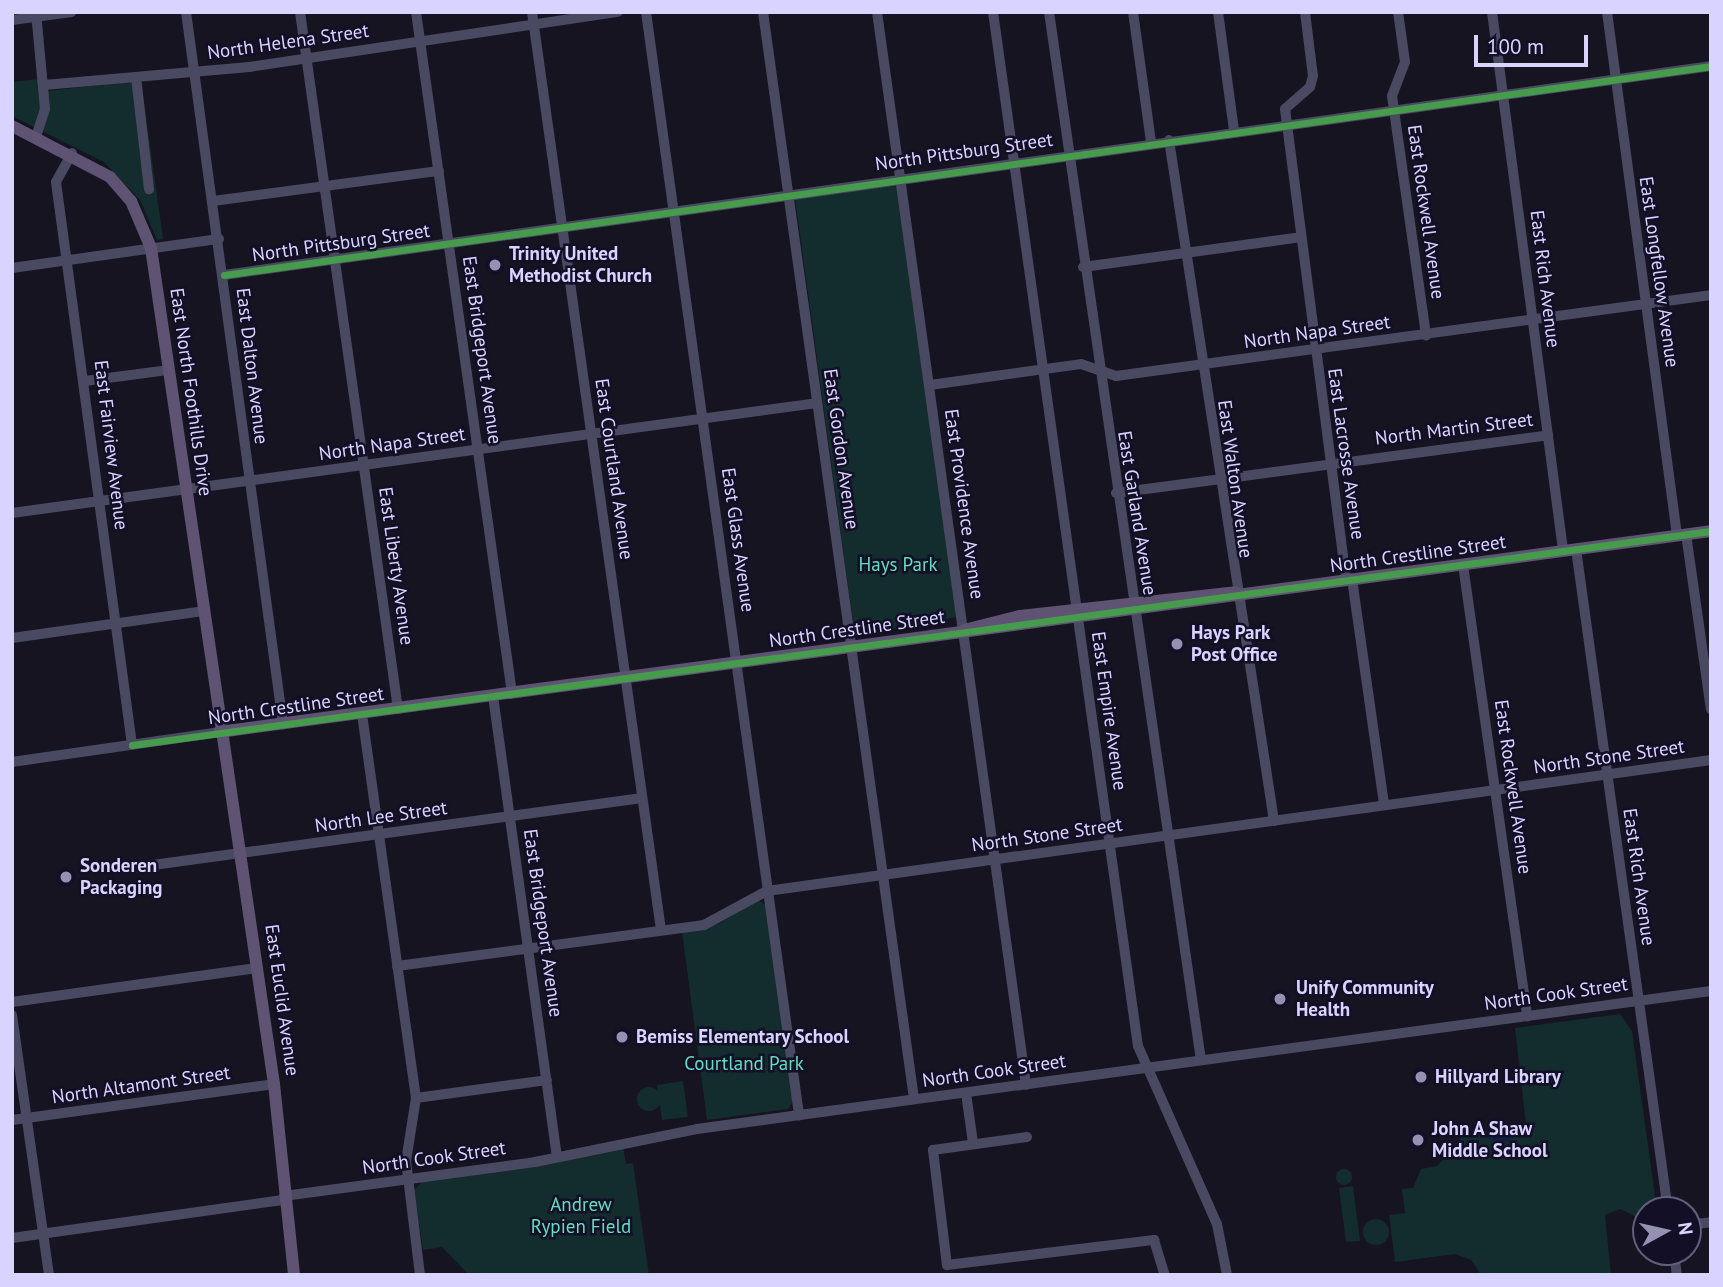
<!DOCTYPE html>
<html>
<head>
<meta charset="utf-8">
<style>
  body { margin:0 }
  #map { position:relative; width:1723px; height:1287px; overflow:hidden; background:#161421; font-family:"PT Sans",sans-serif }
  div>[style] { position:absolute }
  .green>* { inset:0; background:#132c2d }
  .round { border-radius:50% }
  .water>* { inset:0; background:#0d2144 }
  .minor>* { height:10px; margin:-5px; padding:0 5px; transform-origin:5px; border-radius:5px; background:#4a4962 }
  .major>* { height:12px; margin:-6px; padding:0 6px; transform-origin:6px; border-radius:6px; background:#5e5373 }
  .cycleway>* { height:7px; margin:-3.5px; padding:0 3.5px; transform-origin:3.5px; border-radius:3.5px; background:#469c4c }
  .dots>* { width:19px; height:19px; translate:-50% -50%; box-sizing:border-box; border:4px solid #130f26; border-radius:50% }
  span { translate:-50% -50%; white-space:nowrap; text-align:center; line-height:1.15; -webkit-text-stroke:5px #130f26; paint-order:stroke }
  .street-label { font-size:19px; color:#d9d4ff }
  .poi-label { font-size:19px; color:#d9d4ff; font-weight:700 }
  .left { translate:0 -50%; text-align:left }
  .park-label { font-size:19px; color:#5fe0c0 }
  .frame { position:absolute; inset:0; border:14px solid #d9d4ff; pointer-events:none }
  .north { position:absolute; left:1632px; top:1196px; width:70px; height:70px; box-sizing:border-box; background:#130f26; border:2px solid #625e7d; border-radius:50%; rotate:82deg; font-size:19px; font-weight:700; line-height:28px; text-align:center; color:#d9d4ff }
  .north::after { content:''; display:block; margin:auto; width:24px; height:32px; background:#9591b1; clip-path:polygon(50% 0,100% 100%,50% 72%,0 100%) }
  .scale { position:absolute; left:1474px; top:35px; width:114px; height:32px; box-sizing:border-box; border:4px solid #d9d4ff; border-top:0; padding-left:9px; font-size:21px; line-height:24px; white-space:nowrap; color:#d9d4ff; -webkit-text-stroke:5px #130f26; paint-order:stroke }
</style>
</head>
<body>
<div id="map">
  <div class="green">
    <div style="clip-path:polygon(38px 79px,40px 92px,141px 80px,163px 239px,157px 240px,140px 200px,104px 162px,12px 116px,12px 82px)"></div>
    <div style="clip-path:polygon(897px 186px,957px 617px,861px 635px,854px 629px,795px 198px)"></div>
    <div style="clip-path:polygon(758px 900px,768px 907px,793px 1101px,788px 1109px,707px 1120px,682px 932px,718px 924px)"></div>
    <div style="clip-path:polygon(1620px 1014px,1632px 1031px,1657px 1210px,1646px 1210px,1642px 1219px,1620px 1209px,1605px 1215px,1611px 1275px,1481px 1275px,1471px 1260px,1455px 1254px,1395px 1262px,1389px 1215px,1405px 1213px,1402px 1189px,1413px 1188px,1421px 1169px,1437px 1166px,1463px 1135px,1517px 1127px,1518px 1135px,1527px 1134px,1515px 1028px)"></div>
    <div style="clip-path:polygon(683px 1081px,688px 1117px,662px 1120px,657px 1085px)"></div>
    <div class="round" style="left:637px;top:1087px;width:24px;height:24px"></div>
    <div style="clip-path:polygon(623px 1145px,626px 1164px,633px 1163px,649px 1275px,469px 1275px,442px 1247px,423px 1250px,414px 1190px,422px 1182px)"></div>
    <div class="round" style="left:1336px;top:1169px;width:16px;height:16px"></div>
    <div style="clip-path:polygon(1353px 1186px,1360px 1241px,1346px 1242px,1339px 1188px)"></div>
    <div class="round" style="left:1363px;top:1219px;width:26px;height:26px"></div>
  </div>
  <div class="water">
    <div style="clip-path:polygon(1511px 1130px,1510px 1142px,1488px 1139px,1488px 1135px)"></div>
  </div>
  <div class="minor">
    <div style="left:36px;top:12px;width:97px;rotate:84.7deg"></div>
    <div style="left:45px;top:109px;width:29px;rotate:108deg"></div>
    <div style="left:186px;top:12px;width:719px;rotate:82.24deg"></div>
    <div style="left:300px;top:12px;width:704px;rotate:82deg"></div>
    <div style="left:416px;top:12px;width:688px;rotate:81.98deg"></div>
    <div style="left:532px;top:12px;width:927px;rotate:82deg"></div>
    <div style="left:646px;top:12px;width:1114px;rotate:82.1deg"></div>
    <div style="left:763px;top:12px;width:1097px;rotate:82.09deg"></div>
    <div style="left:877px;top:12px;width:1083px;rotate:82.09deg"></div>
    <div style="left:993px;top:12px;width:1044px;rotate:82.02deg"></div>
    <div style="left:1138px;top:1046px;width:195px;rotate:66.1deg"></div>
    <div style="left:1217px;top:1224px;width:52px;rotate:78.9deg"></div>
    <div style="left:1049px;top:12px;width:1059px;rotate:81.75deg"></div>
    <div style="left:1133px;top:12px;width:131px;rotate:82.1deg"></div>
    <div style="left:1218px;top:12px;width:120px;rotate:82.3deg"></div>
    <div style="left:1305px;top:12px;width:64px;rotate:82.9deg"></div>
    <div style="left:1313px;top:76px;width:11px;rotate:105deg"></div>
    <div style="left:1310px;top:87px;width:33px;rotate:139deg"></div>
    <div style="left:1285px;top:109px;width:475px;rotate:82.6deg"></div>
    <div style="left:1398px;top:12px;width:50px;rotate:82deg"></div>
    <div style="left:1405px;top:62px;width:36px;rotate:111deg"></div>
    <div style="left:1392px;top:96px;width:242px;rotate:81.9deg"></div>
    <div style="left:1492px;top:12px;width:543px;rotate:82.48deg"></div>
    <div style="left:1607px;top:12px;width:528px;rotate:82.38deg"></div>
    <div style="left:12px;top:20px;width:60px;rotate:-7.7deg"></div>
    <div style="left:136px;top:77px;width:113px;rotate:83.4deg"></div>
    <div style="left:44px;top:85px;width:206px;rotate:-5deg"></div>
    <div style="left:249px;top:67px;width:373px;rotate:-8.5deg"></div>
    <div style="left:1169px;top:140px;width:689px;rotate:81.23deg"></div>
    <div style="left:72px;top:153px;width:33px;rotate:119deg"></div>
    <div style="left:56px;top:182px;width:568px;rotate:82.31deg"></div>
    <div style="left:213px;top:201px;width:228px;rotate:-7.6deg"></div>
    <div style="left:1083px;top:267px;width:220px;rotate:-7.8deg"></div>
    <div style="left:12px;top:268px;width:209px;rotate:-8deg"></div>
    <div style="left:224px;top:275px;width:1502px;rotate:-8deg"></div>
    <div style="left:85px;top:381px;width:85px;rotate:-7.5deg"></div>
    <div style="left:930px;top:385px;width:152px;rotate:-7.9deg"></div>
    <div style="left:1081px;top:364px;width:37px;rotate:19deg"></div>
    <div style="left:1116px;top:376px;width:600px;rotate:-7.75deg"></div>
    <div style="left:1116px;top:493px;width:436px;rotate:-7.6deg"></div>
    <div style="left:12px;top:513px;width:812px;rotate:-7.78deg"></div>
    <div style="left:1686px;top:534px;width:177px;rotate:81.9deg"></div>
    <div style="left:1576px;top:549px;width:667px;rotate:82.08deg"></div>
    <div style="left:1463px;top:565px;width:456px;rotate:81.9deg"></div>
    <div style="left:1352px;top:579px;width:228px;rotate:81.9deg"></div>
    <div style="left:12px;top:638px;width:193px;rotate:-8deg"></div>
    <div style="left:493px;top:696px;width:464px;rotate:82.1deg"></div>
    <div style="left:362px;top:714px;width:388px;rotate:82deg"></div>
    <div style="left:416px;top:1098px;width:64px;rotate:99deg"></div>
    <div style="left:406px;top:1161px;width:115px;rotate:83deg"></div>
    <div style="left:12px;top:762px;width:209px;rotate:-8.2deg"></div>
    <div style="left:124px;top:869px;width:523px;rotate:-7.8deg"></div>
    <div style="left:397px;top:966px;width:310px;rotate:-7.6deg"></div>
    <div style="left:704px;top:925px;width:72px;rotate:-28.4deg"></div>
    <div style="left:767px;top:891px;width:953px;rotate:-7.9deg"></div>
    <div style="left:12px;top:1002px;width:248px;rotate:-7.9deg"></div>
    <div style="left:12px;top:1015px;width:263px;rotate:81.9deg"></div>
    <div style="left:966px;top:1093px;width:50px;rotate:82deg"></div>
    <div style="left:416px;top:1098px;width:132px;rotate:-7.8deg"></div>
    <div style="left:12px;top:1120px;width:264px;rotate:-7.8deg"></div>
    <div style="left:1027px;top:1137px;width:95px;rotate:172.1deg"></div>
    <div style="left:933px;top:1150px;width:116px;rotate:83.1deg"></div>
    <div style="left:947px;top:1265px;width:209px;rotate:-6.9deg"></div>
    <div style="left:1154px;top:1240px;width:37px;rotate:73deg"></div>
    <div style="left:284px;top:1196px;width:253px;rotate:-7.7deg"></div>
    <div style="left:535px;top:1162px;width:165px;rotate:-11.5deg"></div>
    <div style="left:697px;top:1129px;width:1023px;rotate:-7.75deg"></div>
    <div style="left:1688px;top:1225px;width:23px;rotate:-7deg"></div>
    <div style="left:12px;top:1238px;width:275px;rotate:-8deg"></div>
    <div style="left:1674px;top:1252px;width:23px;rotate:83deg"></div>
  </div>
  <div class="major">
    <div style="left:12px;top:126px;width:110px;rotate:27.5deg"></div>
    <div style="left:110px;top:177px;width:32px;rotate:49deg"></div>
    <div style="left:131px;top:201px;width:51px;rotate:66.9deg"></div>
    <div style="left:151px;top:248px;width:845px;rotate:81.63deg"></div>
    <div style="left:274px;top:1084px;width:192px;rotate:84deg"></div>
    <div style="left:964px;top:630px;width:58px;rotate:-14deg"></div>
    <div style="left:1020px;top:616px;width:217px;rotate:-6.3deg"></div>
    <div style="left:219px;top:732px;width:1505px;rotate:-7.67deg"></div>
  </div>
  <div class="cycleway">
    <div style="left:224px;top:275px;width:1502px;rotate:-8deg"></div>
    <div style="left:132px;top:745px;width:1593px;rotate:-7.72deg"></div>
  </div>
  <div class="dots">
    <div style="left:495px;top:265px;background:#9591b1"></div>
    <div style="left:1177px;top:644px;background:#9591b1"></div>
    <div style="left:66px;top:877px;background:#9591b1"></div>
    <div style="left:1280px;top:999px;background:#9591b1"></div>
    <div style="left:622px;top:1037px;background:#9591b1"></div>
    <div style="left:1421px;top:1077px;background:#9591b1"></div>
    <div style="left:1418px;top:1140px;background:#9591b1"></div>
  </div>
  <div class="street-label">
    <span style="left:288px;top:42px;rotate:-8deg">North Helena Street</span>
    <span style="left:964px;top:152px;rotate:-8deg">North Pittsburg Street</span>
    <span style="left:1426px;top:212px;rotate:82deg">East Rockwell Avenue</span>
    <span style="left:341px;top:243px;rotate:-8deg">North Pittsburg Street</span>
    <span style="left:1659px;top:272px;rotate:82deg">East Longfellow Avenue</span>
    <span style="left:1545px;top:279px;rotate:83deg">East Rich Avenue</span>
    <span style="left:1317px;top:332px;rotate:-8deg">North Napa Street</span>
    <span style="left:482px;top:350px;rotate:82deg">East Bridgeport Avenue</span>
    <span style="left:252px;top:366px;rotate:83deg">East Dalton Avenue</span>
    <span style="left:191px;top:392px;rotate:82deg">East North Foothills Drive</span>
    <span style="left:1454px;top:429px;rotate:-7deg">North Martin Street</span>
    <span style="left:392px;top:444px;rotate:-8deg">North Napa Street</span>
    <span style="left:111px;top:445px;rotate:83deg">East Fairview Avenue</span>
    <span style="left:841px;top:449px;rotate:82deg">East Gordon Avenue</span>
    <span style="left:1346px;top:454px;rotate:82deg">East Lacrosse Avenue</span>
    <span style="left:614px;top:469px;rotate:82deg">East Courtland Avenue</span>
    <span style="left:1235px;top:479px;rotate:82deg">East Walton Avenue</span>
    <span style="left:964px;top:504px;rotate:82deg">East Providence Avenue</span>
    <span style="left:1137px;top:513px;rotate:81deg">East Garland Avenue</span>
    <span style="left:738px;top:540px;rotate:82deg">East Glass Avenue</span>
    <span style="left:1418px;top:554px;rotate:-8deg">North Crestline Street</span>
    <span style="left:396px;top:566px;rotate:82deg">East Liberty Avenue</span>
    <span style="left:857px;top:629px;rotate:-8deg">North Crestline Street</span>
    <span style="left:296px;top:706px;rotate:-8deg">North Crestline Street</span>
    <span style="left:1109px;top:711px;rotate:82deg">East Empire Avenue</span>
    <span style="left:1609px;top:757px;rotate:-8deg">North Stone Street</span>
    <span style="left:1513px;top:787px;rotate:82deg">East Rockwell Avenue</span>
    <span style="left:381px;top:817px;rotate:-8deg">North Lee Street</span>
    <span style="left:1047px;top:835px;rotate:-8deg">North Stone Street</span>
    <span style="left:1639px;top:877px;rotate:82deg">East Rich Avenue</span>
    <span style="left:543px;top:923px;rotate:82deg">East Bridgeport Avenue</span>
    <span style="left:1556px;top:994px;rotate:-8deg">North Cook Street</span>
    <span style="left:282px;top:1000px;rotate:82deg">East Euclid Avenue</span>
    <span style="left:994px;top:1071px;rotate:-8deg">North Cook Street</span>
    <span style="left:141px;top:1085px;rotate:-8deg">North Altamont Street</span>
    <span style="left:434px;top:1158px;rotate:-8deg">North Cook Street</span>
  </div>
  <div class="poi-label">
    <span class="left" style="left:509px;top:265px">Trinity United<br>Methodist Church</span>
    <span class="left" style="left:1191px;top:644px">Hays Park<br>Post Office</span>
    <span class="left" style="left:80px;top:877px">Sonderen<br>Packaging</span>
    <span class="left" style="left:1296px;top:999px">Unify Community<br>Health</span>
    <span class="left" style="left:636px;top:1037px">Bemiss Elementary School</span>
    <span class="left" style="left:1435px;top:1077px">Hillyard Library</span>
    <span class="left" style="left:1432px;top:1140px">John A Shaw<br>Middle School</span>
  </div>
  <div class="park-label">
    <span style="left:898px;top:565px">Hays Park</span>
    <span style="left:744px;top:1064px">Courtland Park</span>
    <span style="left:581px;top:1216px">Andrew<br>Rypien Field</span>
  </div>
  <div class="frame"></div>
  <div class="north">N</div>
  <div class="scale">100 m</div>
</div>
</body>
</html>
